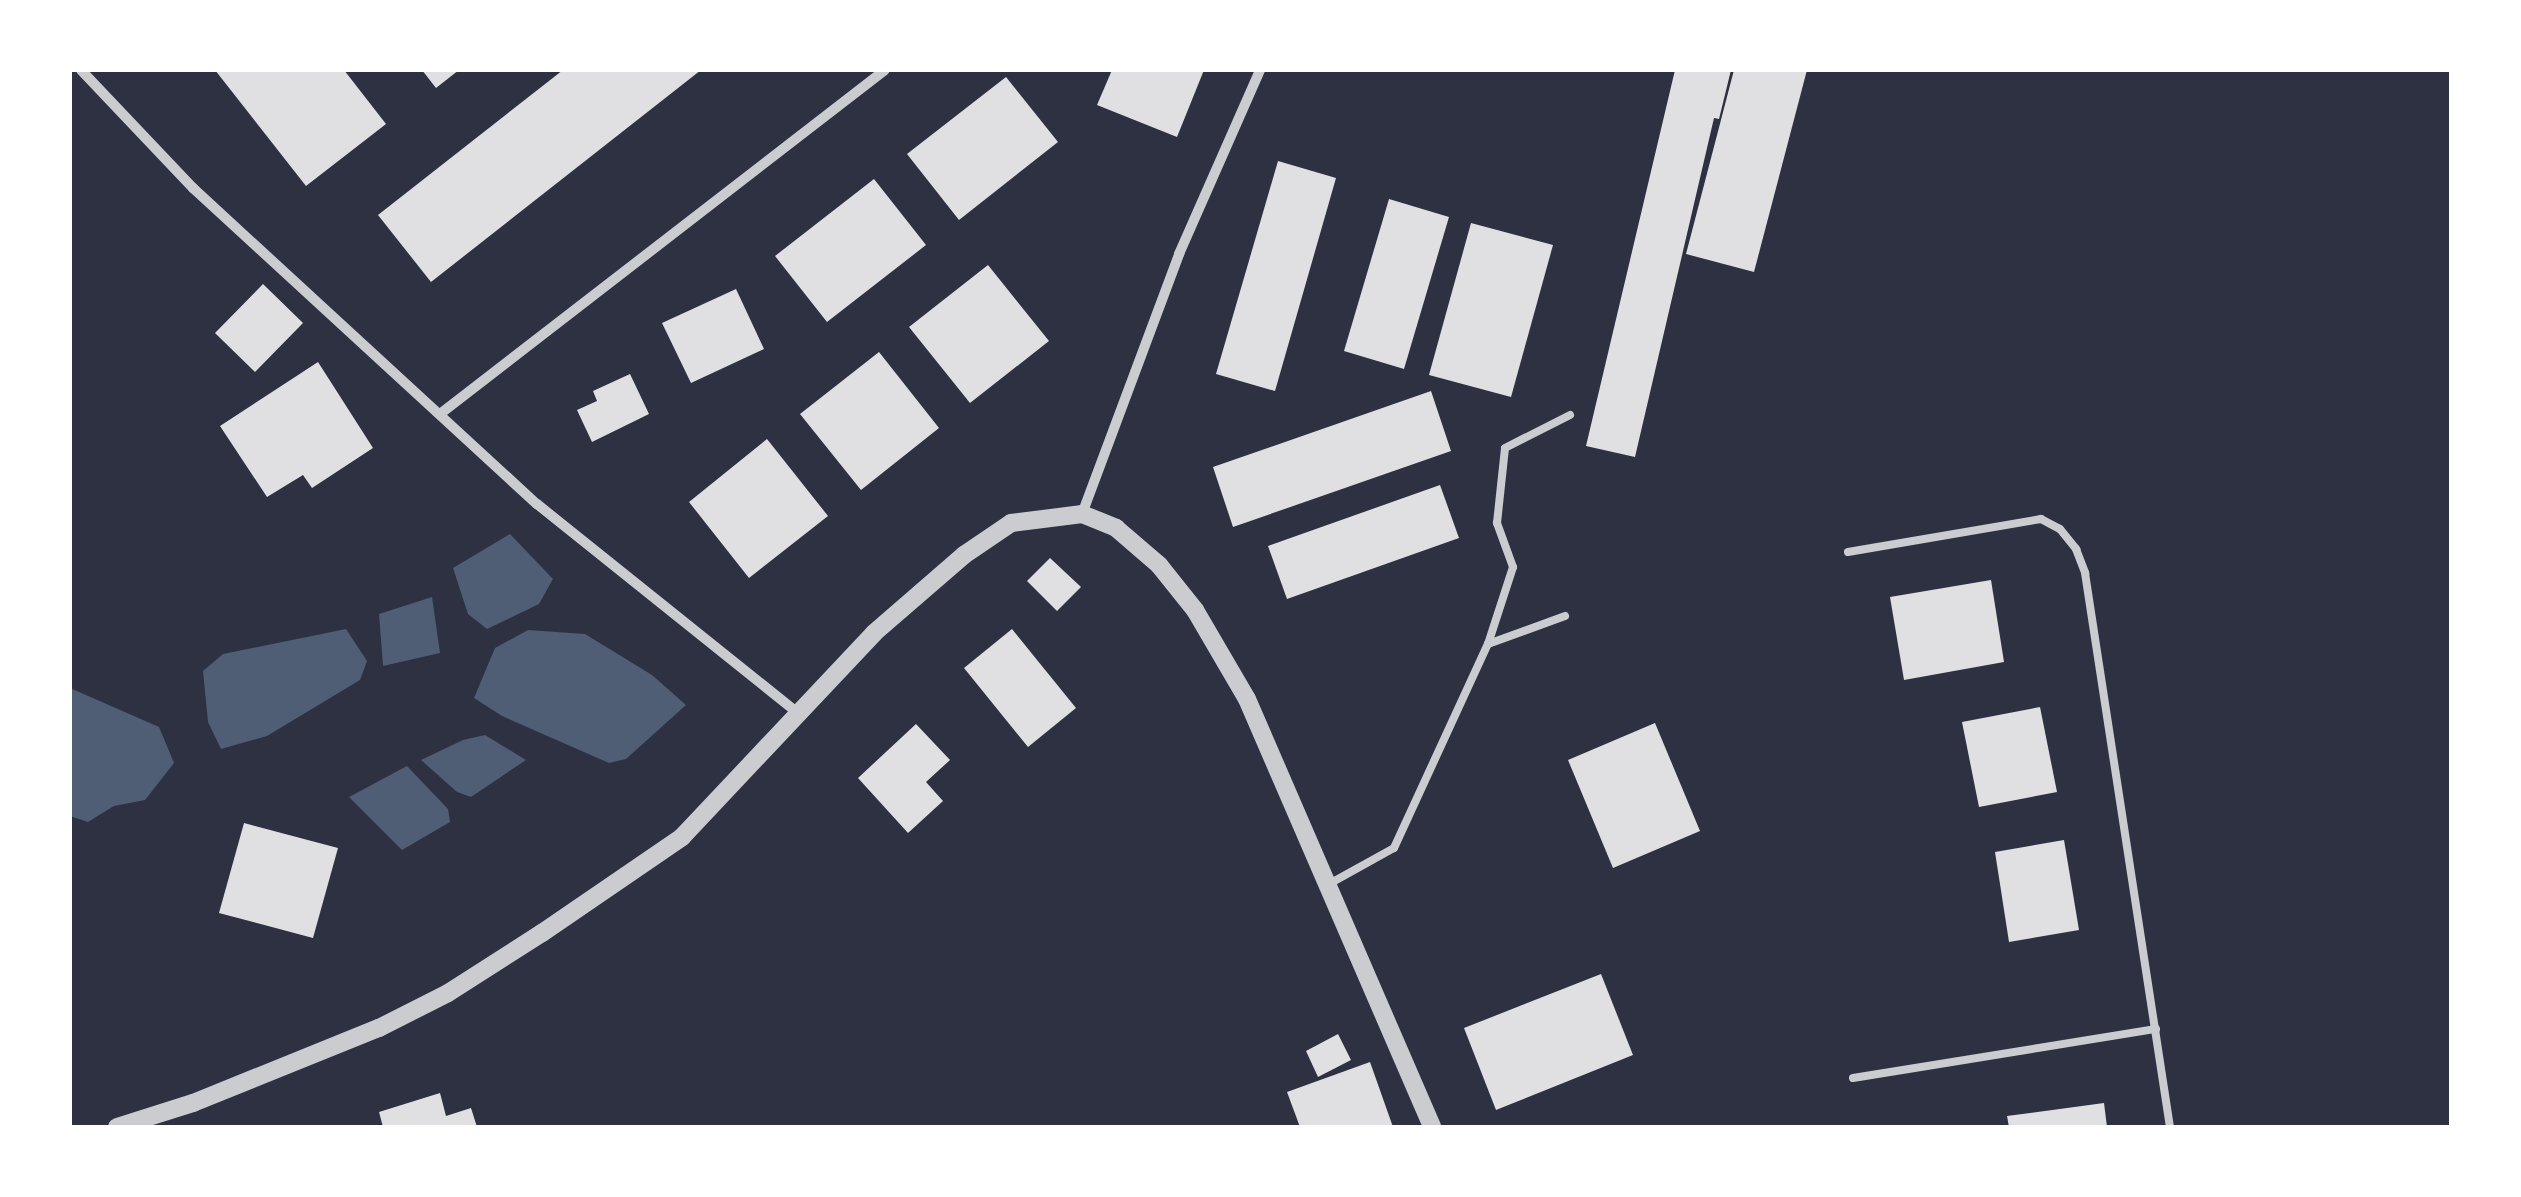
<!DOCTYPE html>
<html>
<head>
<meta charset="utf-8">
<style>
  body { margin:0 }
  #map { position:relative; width:2521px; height:1197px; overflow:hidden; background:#2d3142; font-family:"Roboto Serif",serif }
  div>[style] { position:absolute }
  .water>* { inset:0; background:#4f5d75 }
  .building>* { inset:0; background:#e0e0e3 }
  .service>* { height:8px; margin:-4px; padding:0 4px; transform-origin:4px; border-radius:4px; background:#caccd0 }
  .minor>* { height:10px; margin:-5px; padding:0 5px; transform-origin:5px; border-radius:5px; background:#caccd0 }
  .tertiary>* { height:18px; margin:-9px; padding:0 9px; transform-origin:9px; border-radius:9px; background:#caccd0 }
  span { translate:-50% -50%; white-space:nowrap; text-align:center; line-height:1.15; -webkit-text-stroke:9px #fff; paint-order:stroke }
  .frame { position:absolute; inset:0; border:72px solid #fff; pointer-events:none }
</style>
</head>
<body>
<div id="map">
  <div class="water">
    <div style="clip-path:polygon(510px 534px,553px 579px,539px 604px,487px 629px,468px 614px,453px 568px)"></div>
    <div style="clip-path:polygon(432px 597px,440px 653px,383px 666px,379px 614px)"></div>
    <div style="clip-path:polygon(346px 629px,367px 661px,360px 680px,267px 736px,221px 749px,208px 722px,203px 671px,223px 654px)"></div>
    <div style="clip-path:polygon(528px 630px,585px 634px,652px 675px,686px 705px,626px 759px,609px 763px,502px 716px,474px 698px,495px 648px)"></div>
    <div style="clip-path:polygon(70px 688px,159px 727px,174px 763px,145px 800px,114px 806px,88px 822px,70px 816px)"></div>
    <div style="clip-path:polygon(485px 735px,526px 760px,471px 797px,457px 792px,421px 760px,463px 740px)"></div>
    <div style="clip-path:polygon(407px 766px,448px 809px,450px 822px,402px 850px,349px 797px)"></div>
  </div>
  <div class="building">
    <div style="clip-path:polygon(215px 70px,344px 70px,386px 124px,306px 186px)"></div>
    <div style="clip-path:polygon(422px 70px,459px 70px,436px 88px)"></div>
    <div style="clip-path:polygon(563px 70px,701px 70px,431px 282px,378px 215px)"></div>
    <div style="clip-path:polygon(1112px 70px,1204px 70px,1177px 137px,1097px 105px)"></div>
    <div style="clip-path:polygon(1675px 70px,1731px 70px,1719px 119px,1714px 118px,1635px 457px,1586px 446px)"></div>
    <div style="clip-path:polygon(1734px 70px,1807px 70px,1754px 272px,1686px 254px)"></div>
    <div style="clip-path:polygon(1006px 77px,1058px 142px,959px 220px,907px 154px)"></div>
    <div style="clip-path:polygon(1278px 161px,1336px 178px,1275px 391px,1216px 374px)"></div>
    <div style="clip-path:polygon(874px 179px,926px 245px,827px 322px,775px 256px)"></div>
    <div style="clip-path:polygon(1389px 199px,1449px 217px,1404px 369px,1344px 351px)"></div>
    <div style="clip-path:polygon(1471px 223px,1553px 245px,1511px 397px,1429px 375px)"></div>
    <div style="clip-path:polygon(988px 265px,1049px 341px,970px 403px,909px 327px)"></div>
    <div style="clip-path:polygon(263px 284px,303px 323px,255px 372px,215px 333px)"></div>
    <div style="clip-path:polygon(736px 289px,764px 349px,691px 383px,662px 323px)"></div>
    <div style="clip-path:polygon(879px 352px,939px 428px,861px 490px,800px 414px)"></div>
    <div style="clip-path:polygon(318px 362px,373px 448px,312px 488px,303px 475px,267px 497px,220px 426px)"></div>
    <div style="clip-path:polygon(630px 374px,649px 414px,592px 442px,577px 410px,597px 401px,593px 391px)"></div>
    <div style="clip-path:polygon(1431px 391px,1451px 451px,1233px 527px,1213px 467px)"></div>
    <div style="clip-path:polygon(767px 439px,828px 516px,749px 578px,689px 502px)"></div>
    <div style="clip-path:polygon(1440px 485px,1459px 538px,1287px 599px,1268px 546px)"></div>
    <div style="clip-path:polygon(1050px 558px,1081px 587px,1057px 611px,1027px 581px)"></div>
    <div style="clip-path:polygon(1991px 580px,2004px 662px,1904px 680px,1890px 597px)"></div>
    <div style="clip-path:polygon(1012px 629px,1076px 708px,1028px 747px,964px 668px)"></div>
    <div style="clip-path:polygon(2040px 707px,2057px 792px,1979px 807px,1962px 722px)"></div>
    <div style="clip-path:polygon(1655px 723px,1700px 831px,1613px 868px,1568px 760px)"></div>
    <div style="clip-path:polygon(916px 724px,950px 760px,926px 782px,943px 801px,908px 833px,858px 778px)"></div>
    <div style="clip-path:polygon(244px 823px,338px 848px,313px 938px,219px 913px)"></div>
    <div style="clip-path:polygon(2064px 840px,2079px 930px,2009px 942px,1995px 852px)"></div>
    <div style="clip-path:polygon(1601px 974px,1633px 1055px,1496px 1110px,1464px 1028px)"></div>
    <div style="clip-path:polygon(1338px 1034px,1351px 1060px,1318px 1077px,1306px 1051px)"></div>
    <div style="clip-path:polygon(1370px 1062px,1393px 1127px,1300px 1127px,1287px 1092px)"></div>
    <div style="clip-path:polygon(440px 1093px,446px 1116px,471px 1108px,477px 1127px,383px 1127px,379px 1112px)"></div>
    <div style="clip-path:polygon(2104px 1103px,2107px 1127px,2009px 1127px,2007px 1116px)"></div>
  </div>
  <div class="service">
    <div style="left:1848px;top:552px;width:196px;rotate:-9.7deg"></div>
    <div style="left:2041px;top:519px;width:21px;rotate:28deg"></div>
    <div style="left:2060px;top:529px;width:26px;rotate:51deg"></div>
    <div style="left:2076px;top:549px;width:26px;rotate:69deg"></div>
    <div style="left:2085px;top:573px;width:560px;rotate:81.28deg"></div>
    <div style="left:1488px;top:644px;width:81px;rotate:-72deg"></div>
    <div style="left:1513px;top:567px;width:47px;rotate:-110deg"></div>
    <div style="left:1497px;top:523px;width:75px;rotate:-83.9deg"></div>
    <div style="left:1505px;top:448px;width:73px;rotate:-26.9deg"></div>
    <div style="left:1329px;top:884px;width:74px;rotate:-29deg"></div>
    <div style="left:1394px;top:848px;width:225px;rotate:-65.3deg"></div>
    <div style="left:1488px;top:644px;width:82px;rotate:-20deg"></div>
    <div style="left:1853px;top:1078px;width:307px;rotate:-9.2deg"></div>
  </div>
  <div class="minor">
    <div style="left:81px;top:70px;width:163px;rotate:46.5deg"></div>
    <div style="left:193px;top:188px;width:467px;rotate:42.6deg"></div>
    <div style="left:537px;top:504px;width:336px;rotate:38.7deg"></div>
    <div style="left:440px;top:414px;width:562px;rotate:-37.71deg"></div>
    <div style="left:1082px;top:514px;width:278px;rotate:-69.5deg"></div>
    <div style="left:1179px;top:254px;width:201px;rotate:-66.2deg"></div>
  </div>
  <div class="tertiary">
    <div style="left:117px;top:1127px;width:80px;rotate:-17.5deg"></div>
    <div style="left:193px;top:1103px;width:201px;rotate:-22deg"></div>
    <div style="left:379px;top:1028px;width:77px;rotate:-26.9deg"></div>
    <div style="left:448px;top:993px;width:112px;rotate:-32.6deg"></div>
    <div style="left:542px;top:933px;width:170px;rotate:-34.4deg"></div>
    <div style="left:682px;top:837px;width:280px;rotate:-46.7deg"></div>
    <div style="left:874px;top:633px;width:119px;rotate:-40.9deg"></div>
    <div style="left:964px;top:555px;width:57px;rotate:-34.2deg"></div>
    <div style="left:1011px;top:523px;width:72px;rotate:-7.2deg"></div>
    <div style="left:1082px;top:514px;width:37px;rotate:22deg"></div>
    <div style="left:1116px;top:528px;width:57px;rotate:40.7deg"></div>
    <div style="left:1159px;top:565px;width:58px;rotate:51.3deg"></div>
    <div style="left:1195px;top:610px;width:103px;rotate:59.7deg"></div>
    <div style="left:1247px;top:699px;width:466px;rotate:66.6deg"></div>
  </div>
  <div class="frame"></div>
</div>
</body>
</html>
